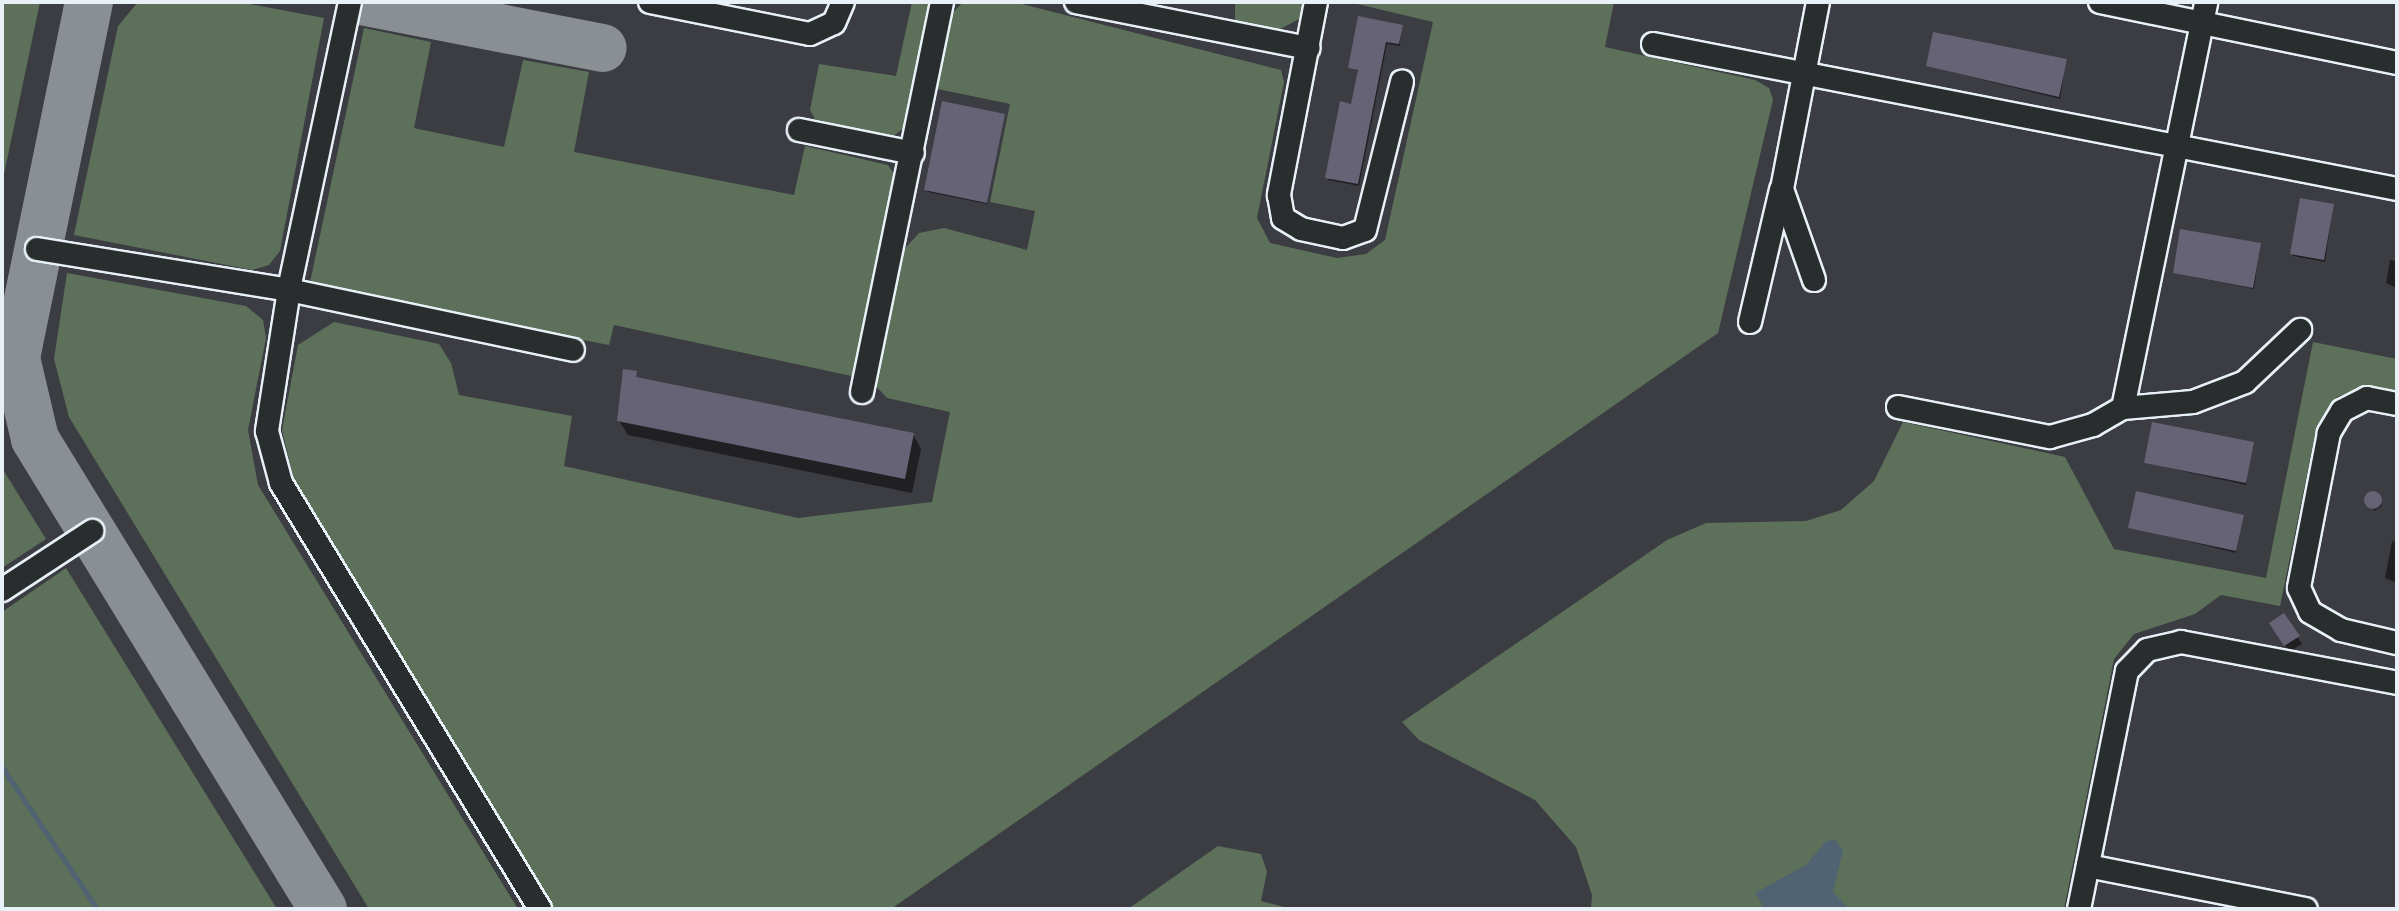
<!DOCTYPE html>
<html>
<head>
<meta charset="utf-8">
<style>
  body { margin:0 }
  #map { position:relative; width:2399px; height:911px; overflow:hidden; background:#2a2d2e; font-family:"Gochi Hand",sans-serif }
  div>[style] { position:absolute }
  .built>* { inset:0; background:#3c3d43 }
  .green>* { inset:0; background:#5d705a }
  .water>* { inset:0; background:#4f6372 }
  .shadow>* { inset:0; background:#0007 }
  .stream>* { height:5px; margin:-2.5px; padding:0 2.5px; transform-origin:2.5px; border-radius:2.5px; background:#4f6372 }
  .taxiway>* { height:48px; margin:-24px; padding:0 24px; transform-origin:24px; border-radius:24px; background:#898f93 }
  .building>* { inset:0; background:#656375 }
  .round { border-radius:50% }
  .roads { filter:drop-shadow(2px 0 #e8f1f8) drop-shadow(-2px 0 #e8f1f8) drop-shadow(0 2px #e8f1f8) drop-shadow(0 -2px #e8f1f8) }
  .minor>* { height:22px; margin:-11px; padding:0 11px; transform-origin:11px; border-radius:11px; background:#2a2d2e }
  span { translate:-50% -50%; white-space:nowrap; text-align:center; line-height:1.15; -webkit-text-stroke:6px #2a2d2e; paint-order:stroke }
  .frame { position:absolute; inset:0; border:4px solid #e8f1f8; pointer-events:none }
</style>
</head>
<body>
<div id="map">
  <div class="built">
    <div style="clip-path:polygon(2px 2px,2397px 2px,2397px 909px,2px 909px)"></div>
  </div>
  <div class="green">
    <div style="clip-path:polygon(2px 2px,40px 2px,2px 184px)"></div>
    <div style="clip-path:polygon(138px 2px,239px 2px,324px 18px,280px 251px,269px 265px,252px 270px,74px 235px,118px 26px)"></div>
    <div style="clip-path:polygon(912px 2px,932px 2px,905px 127px,891px 138px,815px 119px,810px 110px,819px 64px,896px 76px)"></div>
    <div style="clip-path:polygon(963px 2px,1014px 2px,1281px 70px,1284px 82px,1257px 218px,1270px 243px,1337px 258px,1366px 254px,1385px 240px,1433px 22px,1349px 2px,1614px 2px,1605px 47px,1755px 80px,1769px 88px,1773px 100px,1718px 333px,891px 909px,554px 909px,294px 481px,282px 430px,298px 345px,334px 322px,439px 344px,451px 363px,459px 395px,572px 416px,564px 466px,798px 518px,932px 502px,950px 412px,887px 398px,873px 383px,900px 254px,919px 233px,944px 228px,1027px 250px,1035px 211px,990px 202px,1010px 104px,933px 88px,949px 17px)"></div>
    <div style="clip-path:polygon(1235px 2px,1305px 2px,1299px 19px,1269px 35px,1235px 25px)"></div>
    <div style="clip-path:polygon(364px 28px,431px 42px,414px 128px,504px 147px,523px 60px,589px 72px,574px 152px,794px 195px,805px 146px,888px 165px,895px 176px,856px 377px,614px 325px,609px 345px,309px 287px)"></div>
    <div style="clip-path:polygon(67px 273px,246px 306px,263px 320px,266px 338px,248px 430px,258px 485px,518px 909px,369px 909px,69px 417px,54px 359px)"></div>
    <div style="clip-path:polygon(2313px 342px,2397px 359px,2397px 392px,2365px 386px,2337px 397px,2317px 425px,2280px 606px,2221px 595px,2195px 614px,2134px 634px,2114px 659px,2064px 909px,1591px 909px,1592px 895px,1576px 847px,1535px 800px,1419px 740px,1402px 722px,1667px 540px,1706px 523px,1806px 521px,1841px 510px,1874px 481px,1903px 422px,2065px 457px,2114px 549px,2266px 578px)"></div>
    <div style="clip-path:polygon(2px 468px,46px 539px,2px 568px)"></div>
    <div style="clip-path:polygon(66px 568px,277px 909px,2px 909px,2px 612px)"></div>
    <div style="clip-path:polygon(1218px 846px,1261px 854px,1267px 872px,1261px 901px,1292px 909px,1128px 909px)"></div>
  </div>
  <div class="water">
    <div style="clip-path:polygon(1835px 840px,1843px 850px,1833px 892px,1849px 909px,1765px 909px,1755px 893px,1806px 865px,1826px 841px)"></div>
  </div>
  <div class="shadow">
    <div style="clip-path:polygon(1401px 27px,1400px 46px,1387px 44px,1359px 186px,1328px 180px,1353px 106px,1360px 72px,1350px 67px)"></div>
    <div style="clip-path:polygon(2066px 60px,2060px 99px,1928px 66px)"></div>
    <div style="clip-path:polygon(1004px 116px,987px 204px,928px 192px,926px 189px)"></div>
    <div style="clip-path:polygon(2333px 206px,2325px 262px,2293px 256px,2292px 253px)"></div>
    <div style="clip-path:polygon(2260px 245px,2254px 289px,2175px 273px)"></div>
    <div style="clip-path:polygon(2390px 260px,2397px 261px,2397px 288px,2386px 283px)"></div>
    <div style="clip-path:polygon(625px 371px,639px 379px,913px 434px,921px 449px,912px 493px,628px 435px,619px 421px)"></div>
    <div style="clip-path:polygon(2252px 444px,2246px 485px,2146px 463px)"></div>
    <div style="clip-path:polygon(2374px 494px,2382px 506px,2374px 511px,2366px 499px)"></div>
    <div style="clip-path:polygon(2242px 516px,2236px 553px,2130px 527px)"></div>
    <div style="clip-path:polygon(2392px 541px,2397px 542px,2397px 583px,2385px 578px)"></div>
    <div style="clip-path:polygon(2284px 616px,2302px 644px,2289px 652px,2272px 624px)"></div>
  </div>
  <div class="stream">
    <div style="left:2px;top:767px;width:171px;rotate:56.2deg"></div>
  </div>
  <div class="taxiway">
    <div style="left:89px;top:2px;width:363px;rotate:101.6deg"></div>
    <div style="left:16px;top:358px;width:83px;rotate:76.8deg"></div>
    <div style="left:35px;top:439px;width:551px;rotate:58.5deg"></div>
    <div style="left:366px;top:2px;width:241px;rotate:11deg"></div>
  </div>
  <div class="building">
    <div style="clip-path:polygon(1358px 16px,1403px 25px,1399px 44px,1386px 42px,1358px 184px,1325px 178px,1340px 101px,1351px 104px,1358px 70px,1348px 68px)"></div>
    <div style="clip-path:polygon(1933px 32px,2067px 59px,2059px 97px,1926px 66px)"></div>
    <div style="clip-path:polygon(942px 101px,1005px 114px,987px 203px,924px 190px)"></div>
    <div style="clip-path:polygon(2300px 198px,2334px 204px,2324px 260px,2290px 254px)"></div>
    <div style="clip-path:polygon(2180px 229px,2261px 243px,2253px 288px,2173px 273px)"></div>
    <div style="clip-path:polygon(623px 369px,637px 371px,636px 377px,914px 433px,905px 479px,617px 421px)"></div>
    <div style="clip-path:polygon(2152px 422px,2254px 442px,2246px 483px,2144px 463px)"></div>
    <div class="round" style="left:2364px;top:491px;width:18px;height:18px"></div>
    <div style="clip-path:polygon(2136px 491px,2244px 515px,2236px 551px,2128px 528px)"></div>
    <div style="clip-path:polygon(2284px 613px,2300px 636px,2284px 646px,2269px 623px)"></div>
  </div>
  <div class="roads">
    <div class="minor">
      <div style="left:350px;top:2px;width:294px;rotate:102deg"></div>
      <div style="left:289px;top:290px;width:143px;rotate:98.9deg"></div>
      <div style="left:267px;top:431px;width:54px;rotate:74.9deg"></div>
      <div style="left:281px;top:483px;width:499px;rotate:58.7deg"></div>
      <div style="left:650px;top:2px;width:163px;rotate:11.3deg"></div>
      <div style="left:810px;top:34px;width:26px;rotate:-25deg"></div>
      <div style="left:834px;top:23px;width:23px;rotate:-67deg"></div>
      <div style="left:1076px;top:2px;width:237px;rotate:11.2deg"></div>
      <div style="left:1316px;top:2px;width:197px;rotate:100.9deg"></div>
      <div style="left:1279px;top:195px;width:23px;rotate:80deg"></div>
      <div style="left:1283px;top:218px;width:21px;rotate:31deg"></div>
      <div style="left:1301px;top:229px;width:43px;rotate:12.1deg"></div>
      <div style="left:1343px;top:238px;width:23px;rotate:-20deg"></div>
      <div style="left:1365px;top:230px;width:153px;rotate:-76deg"></div>
      <div style="left:2100px;top:2px;width:303px;rotate:11.6deg"></div>
      <div style="left:1653px;top:44px;width:758px;rotate:11.03deg"></div>
      <div style="left:799px;top:130px;width:116px;rotate:11.4deg"></div>
      <div style="left:37px;top:249px;width:255px;rotate:9.2deg"></div>
      <div style="left:289px;top:290px;width:290px;rotate:11.9deg"></div>
      <div style="left:1814px;top:280px;width:96px;rotate:-109.4deg"></div>
      <div style="left:1782px;top:189px;width:190px;rotate:-79.1deg"></div>
      <div style="left:1750px;top:322px;width:136px;rotate:-76.8deg"></div>
      <div style="left:862px;top:392px;width:398px;rotate:-78.4deg"></div>
      <div style="left:2397px;top:404px;width:31px;rotate:-169deg"></div>
      <div style="left:2367px;top:398px;width:28px;rotate:153deg"></div>
      <div style="left:2342px;top:411px;width:26px;rotate:121deg"></div>
      <div style="left:2329px;top:433px;width:158px;rotate:101deg"></div>
      <div style="left:2299px;top:588px;width:26px;rotate:65deg"></div>
      <div style="left:2310px;top:612px;width:36px;rotate:30deg"></div>
      <div style="left:2341px;top:630px;width:57px;rotate:13.1deg"></div>
      <div style="left:1898px;top:407px;width:155px;rotate:11.2deg"></div>
      <div style="left:2050px;top:437px;width:45px;rotate:-15.6deg"></div>
      <div style="left:2093px;top:425px;width:34px;rotate:-30deg"></div>
      <div style="left:2123px;top:408px;width:414px;rotate:-78.4deg"></div>
      <div style="left:2123px;top:408px;width:70px;rotate:-4.9deg"></div>
      <div style="left:2193px;top:402px;width:56px;rotate:-21deg"></div>
      <div style="left:2245px;top:382px;width:76px;rotate:-43.4deg"></div>
      <div style="left:2px;top:590px;width:108px;rotate:-33.2deg"></div>
      <div style="left:2088px;top:866px;width:222px;rotate:11.2deg"></div>
      <div style="left:2079px;top:909px;width:243px;rotate:-78.6deg"></div>
      <div style="left:2127px;top:671px;width:29px;rotate:-46deg"></div>
      <div style="left:2147px;top:650px;width:35px;rotate:-13deg"></div>
      <div style="left:2181px;top:642px;width:220px;rotate:10.7deg"></div>
    </div>
  </div>
  <div class="frame"></div>
</div>
</body>
</html>
